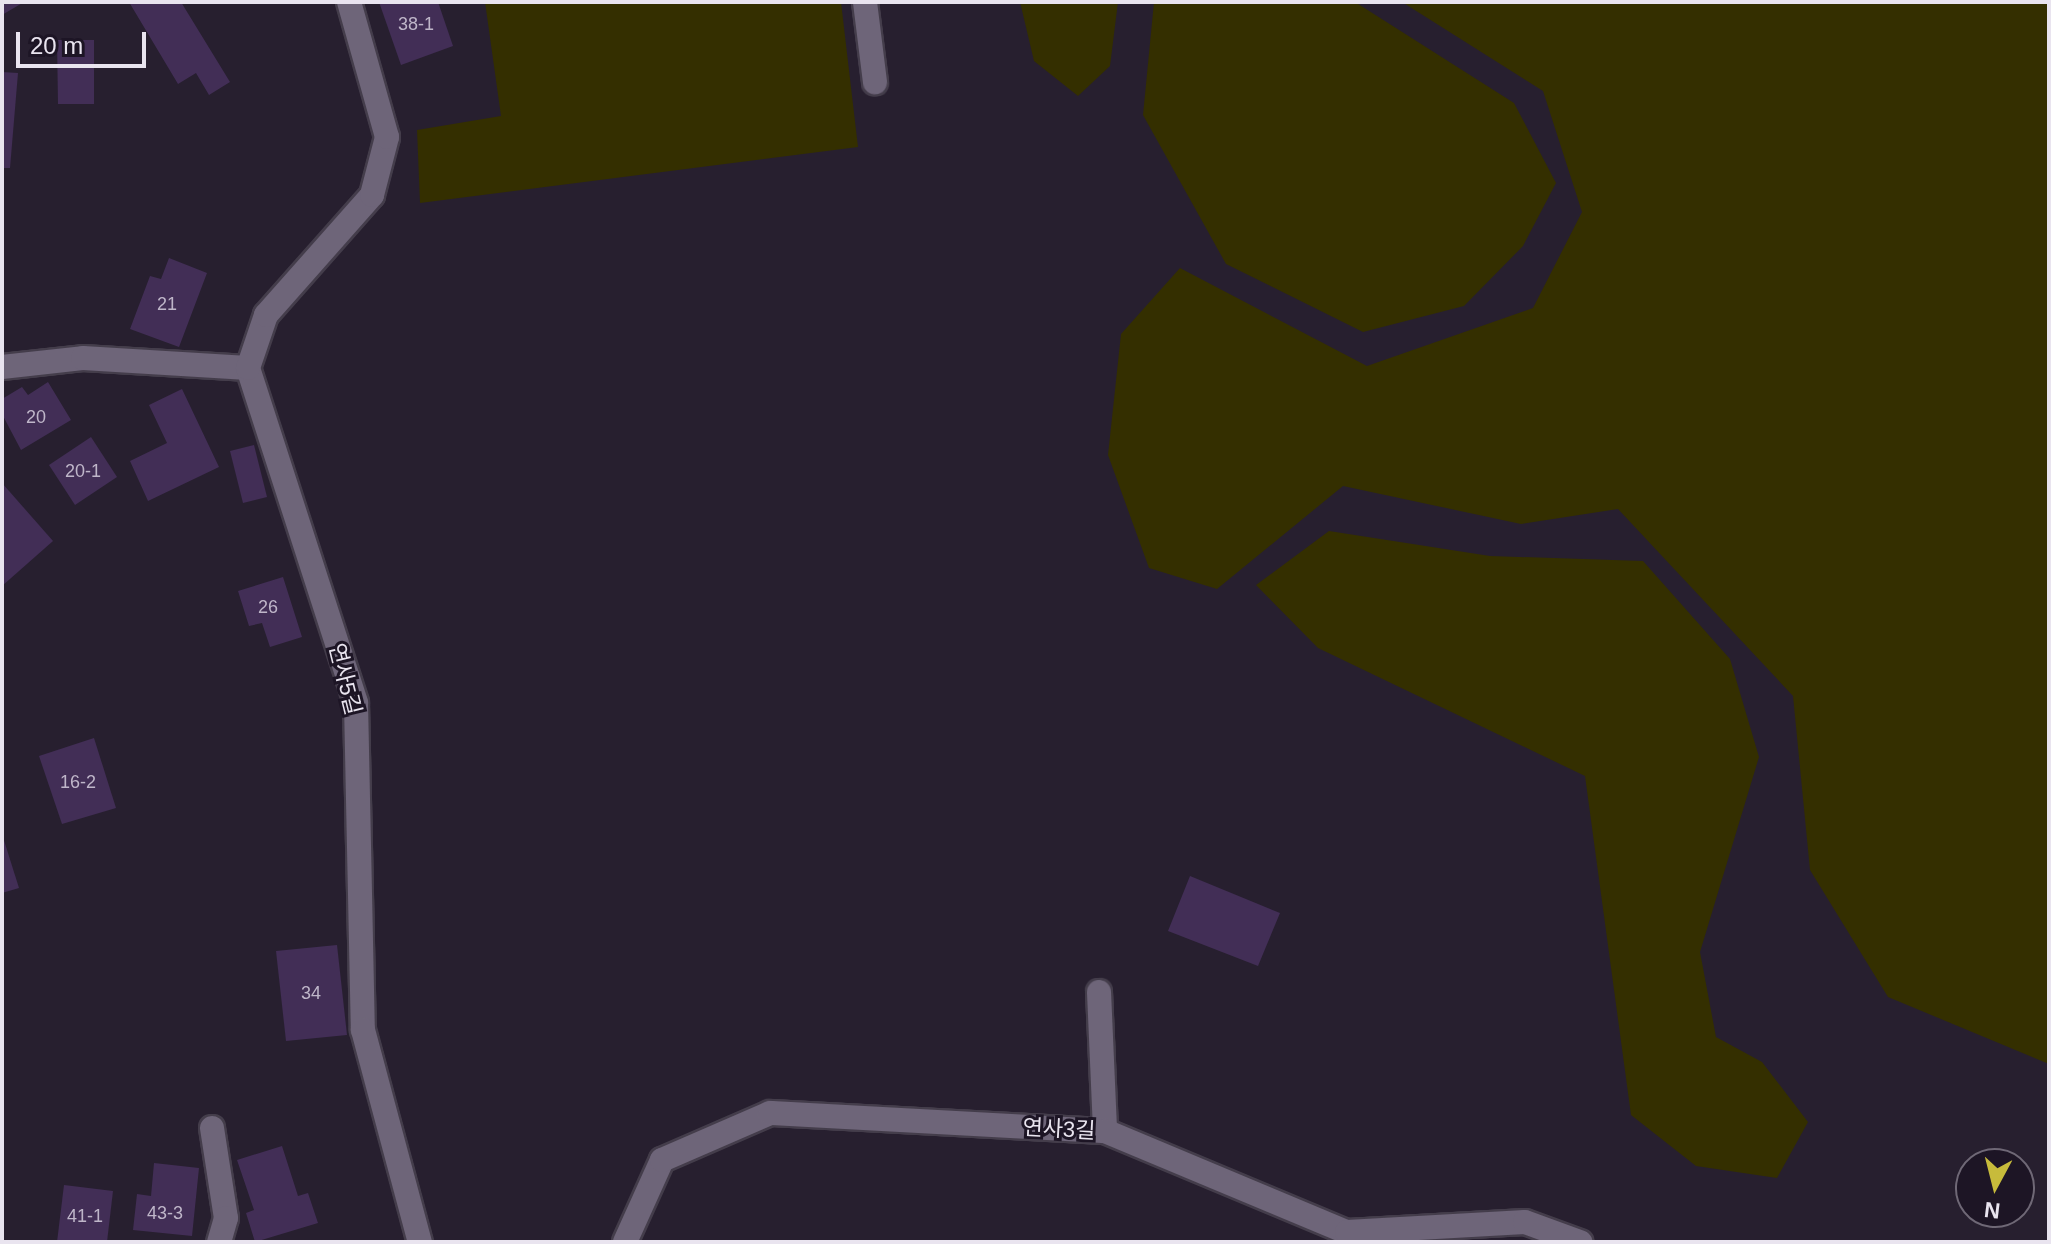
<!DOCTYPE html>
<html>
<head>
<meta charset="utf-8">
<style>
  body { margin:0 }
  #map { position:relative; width:2051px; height:1244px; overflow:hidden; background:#271f2f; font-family:Arial,"Noto Sans KR",sans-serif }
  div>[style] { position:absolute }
  .green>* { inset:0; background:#342f00 }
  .building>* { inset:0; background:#422e56 }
  .roads { filter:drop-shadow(2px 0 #443d4b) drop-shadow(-2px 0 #443d4b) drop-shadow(0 2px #443d4b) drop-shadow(0 -2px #443d4b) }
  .minor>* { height:24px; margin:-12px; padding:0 12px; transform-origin:12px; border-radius:12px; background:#6e6579 }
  span { translate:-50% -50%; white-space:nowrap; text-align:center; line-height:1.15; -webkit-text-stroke:6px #1d1525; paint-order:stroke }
  .number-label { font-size:18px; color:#bfb6c9 }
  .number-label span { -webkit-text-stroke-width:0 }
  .street-label { font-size:22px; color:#e9e4ef }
  .frame { position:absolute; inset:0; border:4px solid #e9e4ef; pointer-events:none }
  .north { position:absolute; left:1955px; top:1148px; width:80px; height:80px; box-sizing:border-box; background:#1d1525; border:2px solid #6f6876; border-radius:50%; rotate:187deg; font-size:22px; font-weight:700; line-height:32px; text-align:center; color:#e9e4ef }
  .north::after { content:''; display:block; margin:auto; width:28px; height:36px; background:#c7bb3b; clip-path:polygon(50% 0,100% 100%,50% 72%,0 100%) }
  .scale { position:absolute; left:16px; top:32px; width:130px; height:36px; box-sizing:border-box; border:4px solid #e9e4ef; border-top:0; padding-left:10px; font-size:24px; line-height:28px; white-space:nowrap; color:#e9e4ef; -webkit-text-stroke:6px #1d1525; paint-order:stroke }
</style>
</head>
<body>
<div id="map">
  <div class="green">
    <div style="clip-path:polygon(485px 2px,841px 2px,858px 147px,420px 203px,417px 130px,501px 116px)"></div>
    <div style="clip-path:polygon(1020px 2px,1118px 2px,1110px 66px,1078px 96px,1034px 61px)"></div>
    <div style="clip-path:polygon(1154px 2px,1355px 2px,1514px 103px,1556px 183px,1523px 246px,1464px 306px,1363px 332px,1226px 264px,1143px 115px)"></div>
    <div style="clip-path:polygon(1402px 2px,2049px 2px,2049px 1064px,1888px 997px,1810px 870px,1793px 696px,1618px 509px,1521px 524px,1343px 486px,1217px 589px,1149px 568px,1108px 455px,1121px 334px,1180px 268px,1367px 366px,1533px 308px,1582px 212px,1543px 91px)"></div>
    <div style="clip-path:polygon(1329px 531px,1490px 556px,1643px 561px,1730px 659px,1759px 757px,1700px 952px,1716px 1037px,1762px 1062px,1808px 1122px,1777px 1178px,1696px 1166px,1631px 1115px,1585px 776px,1318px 648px,1256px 585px)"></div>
  </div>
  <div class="building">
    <div style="clip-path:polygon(2px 2px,24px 2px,2px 15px)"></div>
    <div style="clip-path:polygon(129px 2px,181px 2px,230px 82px,209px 95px,196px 73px,178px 84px)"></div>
    <div style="clip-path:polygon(379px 2px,438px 2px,453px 46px,401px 65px)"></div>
    <div style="clip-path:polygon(57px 40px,94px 40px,94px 104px,58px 104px)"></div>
    <div style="clip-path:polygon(2px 72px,18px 73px,10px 168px,2px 168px)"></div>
    <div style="clip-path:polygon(169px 258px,207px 273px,179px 347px,130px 329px,150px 276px,161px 279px)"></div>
    <div style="clip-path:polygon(48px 382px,71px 420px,21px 450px,2px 414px,2px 399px,22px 387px,28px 395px)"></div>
    <div style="clip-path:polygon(182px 389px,219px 467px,148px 501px,130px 461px,167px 443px,149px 405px)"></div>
    <div style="clip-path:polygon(91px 437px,117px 477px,75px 505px,49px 465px)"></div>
    <div style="clip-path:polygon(254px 445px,267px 497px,243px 503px,230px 451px)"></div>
    <div style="clip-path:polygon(2px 483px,53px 541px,2px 586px)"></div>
    <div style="clip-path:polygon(283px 577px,302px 637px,270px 647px,262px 623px,249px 626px,238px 591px)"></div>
    <div style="clip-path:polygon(94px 738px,116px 808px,62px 824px,39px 756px)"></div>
    <div style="clip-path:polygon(2px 834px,19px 888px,2px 893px)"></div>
    <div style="clip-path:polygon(1190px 876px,1280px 913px,1258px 966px,1168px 931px)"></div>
    <div style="clip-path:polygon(337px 945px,347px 1035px,286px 1041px,276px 951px)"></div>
    <div style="clip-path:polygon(282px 1146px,298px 1196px,308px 1193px,318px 1223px,255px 1242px,246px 1213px,254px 1210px,237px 1160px)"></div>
    <div style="clip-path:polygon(154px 1163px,199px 1168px,192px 1236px,133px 1230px,137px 1194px,151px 1196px)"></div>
    <div style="clip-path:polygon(64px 1185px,113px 1191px,107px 1242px,57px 1242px)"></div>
  </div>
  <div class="roads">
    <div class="minor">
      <div style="left:865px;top:2px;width:81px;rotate:82.9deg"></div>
      <div style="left:2px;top:367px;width:81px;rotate:-6.3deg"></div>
      <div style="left:83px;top:358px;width:165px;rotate:3.5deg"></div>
      <div style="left:248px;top:368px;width:352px;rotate:72.1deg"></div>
      <div style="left:356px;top:703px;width:327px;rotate:88.8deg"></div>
      <div style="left:363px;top:1030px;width:220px;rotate:75deg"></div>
      <div style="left:248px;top:368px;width:56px;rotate:-71.2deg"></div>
      <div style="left:266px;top:315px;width:160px;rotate:-48.5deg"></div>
      <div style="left:372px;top:195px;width:60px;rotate:-75.5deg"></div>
      <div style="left:387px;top:137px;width:140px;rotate:-105.7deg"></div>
      <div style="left:1099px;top:992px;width:139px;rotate:87.5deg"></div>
      <div style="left:212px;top:1128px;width:91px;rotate:81.2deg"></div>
      <div style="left:226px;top:1218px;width:25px;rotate:106deg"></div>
      <div style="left:625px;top:1242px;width:90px;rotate:-65.7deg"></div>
      <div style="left:662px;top:1160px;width:118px;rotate:-23.5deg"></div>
      <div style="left:770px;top:1113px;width:335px;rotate:3.1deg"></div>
      <div style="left:1105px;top:1131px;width:262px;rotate:22.7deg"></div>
      <div style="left:1347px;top:1232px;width:178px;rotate:-3.2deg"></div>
      <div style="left:1525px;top:1222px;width:59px;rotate:20deg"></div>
    </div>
  </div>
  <div class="number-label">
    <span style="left:416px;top:24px">38-1</span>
    <span style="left:167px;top:304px">21</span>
    <span style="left:36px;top:417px">20</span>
    <span style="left:83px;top:471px">20-1</span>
    <span style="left:268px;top:607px">26</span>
    <span style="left:78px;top:782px">16-2</span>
    <span style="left:311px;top:993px">34</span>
    <span style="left:165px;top:1213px">43-3</span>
    <span style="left:85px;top:1216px">41-1</span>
  </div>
  <div class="street-label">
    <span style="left:345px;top:679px;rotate:76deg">연사5길</span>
    <span style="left:1059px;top:1129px;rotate:3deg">연사3길</span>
  </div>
  <div class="frame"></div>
  <div class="north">N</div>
  <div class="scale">20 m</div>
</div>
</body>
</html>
